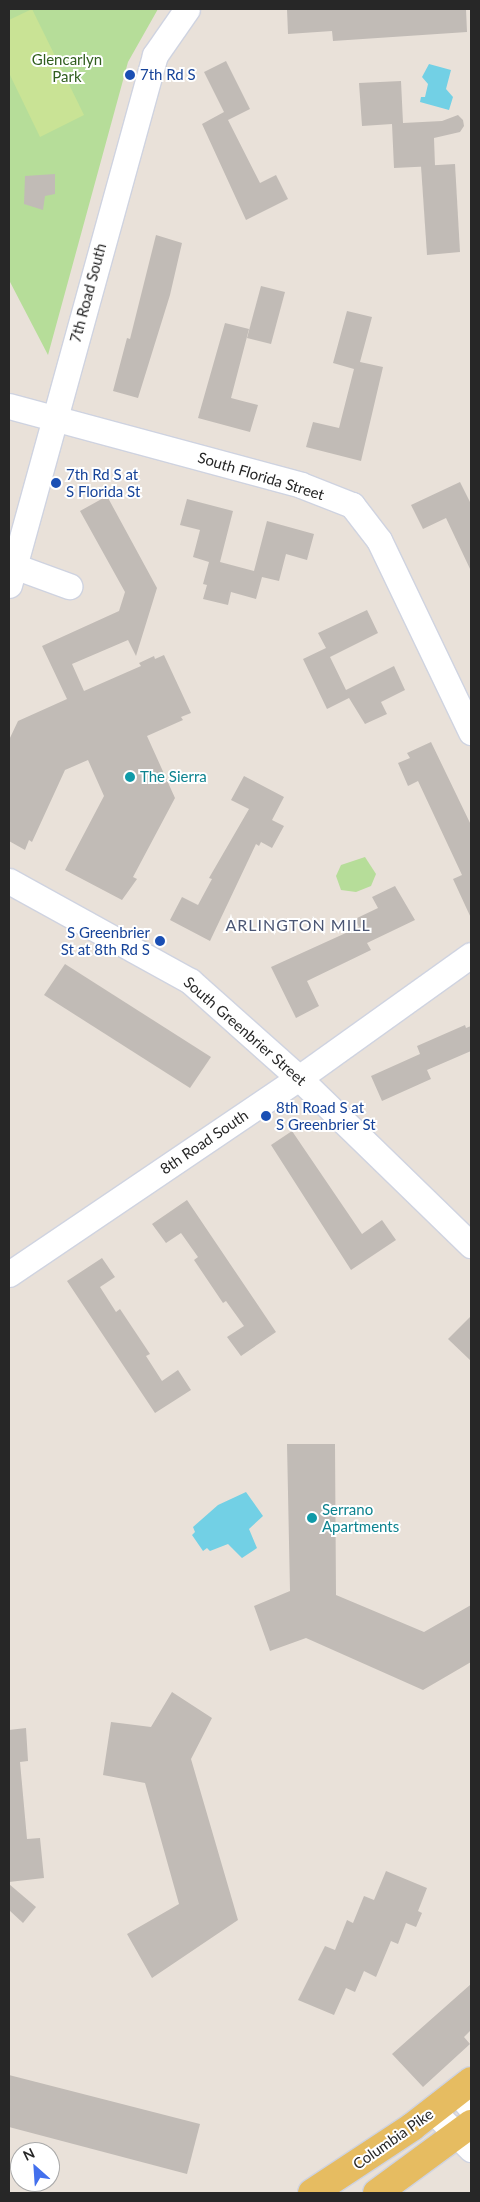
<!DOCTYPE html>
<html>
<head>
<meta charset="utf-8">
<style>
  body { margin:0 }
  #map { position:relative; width:480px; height:2202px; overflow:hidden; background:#e9e1d9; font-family:Lato,sans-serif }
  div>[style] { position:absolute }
  .green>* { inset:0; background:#b6dd99 }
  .pitch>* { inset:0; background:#c9e395 }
  .water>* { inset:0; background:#72d0e5 }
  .building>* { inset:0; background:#c1bbb6 }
  .roads { filter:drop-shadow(1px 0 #cfd3e0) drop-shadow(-1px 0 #cfd3e0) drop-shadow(0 1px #cfd3e0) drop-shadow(0 -1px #cfd3e0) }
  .minor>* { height:25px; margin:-12.5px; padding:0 12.5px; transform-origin:12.5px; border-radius:12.5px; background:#fff }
  .major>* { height:28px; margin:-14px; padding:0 14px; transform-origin:14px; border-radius:14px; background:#e6bc61 }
  .dots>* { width:14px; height:14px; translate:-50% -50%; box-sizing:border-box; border:2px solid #fff; border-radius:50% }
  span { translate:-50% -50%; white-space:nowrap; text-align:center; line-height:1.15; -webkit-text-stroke:4px #fff; paint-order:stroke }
  .park-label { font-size:15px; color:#305e1e }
  .transit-label { font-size:15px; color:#164399 }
  .left { translate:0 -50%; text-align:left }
  .right { translate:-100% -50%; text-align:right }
  .street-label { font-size:15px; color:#272727 }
  .culture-label { font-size:15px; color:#0d838f }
  .neighbourhood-label { font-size:16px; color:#4b5674; letter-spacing:1px }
  .frame { position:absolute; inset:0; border:10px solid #272727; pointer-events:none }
  .north { position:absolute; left:10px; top:2142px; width:50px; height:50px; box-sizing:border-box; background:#fff; border:1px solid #a9a9a9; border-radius:50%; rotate:334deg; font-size:14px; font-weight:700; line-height:20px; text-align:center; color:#272727 }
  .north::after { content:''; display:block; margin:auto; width:18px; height:22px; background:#4370ed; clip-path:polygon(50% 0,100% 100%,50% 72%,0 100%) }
</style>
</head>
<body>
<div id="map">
  <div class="green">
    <div style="clip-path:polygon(9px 9px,158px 9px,128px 62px,48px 355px,9px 280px)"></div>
    <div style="clip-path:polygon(365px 857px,376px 874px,371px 886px,356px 892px,341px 890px,336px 876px,341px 865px)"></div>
  </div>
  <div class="pitch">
    <div style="clip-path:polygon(32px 9px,84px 115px,40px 137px,9px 73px,9px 20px)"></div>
  </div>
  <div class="water">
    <div style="clip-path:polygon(429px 64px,451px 70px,446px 89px,453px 97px,449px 110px,420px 102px,421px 97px,425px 97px,428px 84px,422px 77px)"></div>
    <div style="clip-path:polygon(246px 1492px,263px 1516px,249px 1529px,257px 1548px,242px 1558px,228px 1544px,210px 1551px,207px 1548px,203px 1551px,192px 1535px,195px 1532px,193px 1527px,218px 1505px)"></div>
  </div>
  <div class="building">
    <div style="clip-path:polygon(287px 9px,466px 9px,467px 32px,333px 41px,332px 31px,288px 34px)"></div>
    <div style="clip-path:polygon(226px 61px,250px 109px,228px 120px,260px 183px,276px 175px,288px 199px,246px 220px,202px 124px,224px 112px,204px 72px)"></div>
    <div style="clip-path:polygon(401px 81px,403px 123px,442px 121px,458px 115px,463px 120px,464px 126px,460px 132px,434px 138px,435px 166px,394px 168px,392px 124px,362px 126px,359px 83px)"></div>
    <div style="clip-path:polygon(455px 164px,460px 252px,427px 255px,421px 166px)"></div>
    <div style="clip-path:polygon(55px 174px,55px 194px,45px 196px,43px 210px,24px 204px,25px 176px)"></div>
    <div style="clip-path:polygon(156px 235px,182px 243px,170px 295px,138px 398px,113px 391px,127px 338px,130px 339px)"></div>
    <div style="clip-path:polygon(261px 286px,285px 292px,271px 344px,247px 338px)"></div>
    <div style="clip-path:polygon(347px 311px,372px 317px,360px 362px,383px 367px,361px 461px,306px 447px,313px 422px,339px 428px,354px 369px,333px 363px)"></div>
    <div style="clip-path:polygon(225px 323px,249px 329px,231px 398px,258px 405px,250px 432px,198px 418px)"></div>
    <div style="clip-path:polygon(460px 482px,471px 504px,471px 571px,446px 518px,423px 529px,411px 505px)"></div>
    <div style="clip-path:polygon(107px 496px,157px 588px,136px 656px,128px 640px,72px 664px,84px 691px,141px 666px,139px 663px,154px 656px,155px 659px,164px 655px,191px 713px,181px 717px,183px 720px,147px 736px,175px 798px,133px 877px,137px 879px,122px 900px,65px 870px,104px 796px,88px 760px,65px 770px,32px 842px,29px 840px,25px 850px,9px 841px,9px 740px,18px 721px,67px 699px,42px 646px,119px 611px,125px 592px,80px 511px)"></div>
    <div style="clip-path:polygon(187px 499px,233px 511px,220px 562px,254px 571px,267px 521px,314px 534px,307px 560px,286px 554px,279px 581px,262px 577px,256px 599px,231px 592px,228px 605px,203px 599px,207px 585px,203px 584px,209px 562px,193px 557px,200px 530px,180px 525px)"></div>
    <div style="clip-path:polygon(367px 610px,378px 633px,330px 657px,346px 690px,394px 666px,405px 690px,381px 702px,387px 714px,365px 724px,349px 698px,327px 709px,303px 659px,326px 648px,318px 633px)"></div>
    <div style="clip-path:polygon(431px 742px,471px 825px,471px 918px,453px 879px,462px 875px,418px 781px,408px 786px,398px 763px,410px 758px,407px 753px)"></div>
    <div style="clip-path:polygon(244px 776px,284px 797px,272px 820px,284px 826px,272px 848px,261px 842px,259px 846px,256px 844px,210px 941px,170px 920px,182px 897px,198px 905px,212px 879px,209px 878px,249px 809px,231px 800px)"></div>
    <div style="clip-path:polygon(395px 886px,415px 920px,367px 943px,371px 950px,307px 981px,319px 1006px,296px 1018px,271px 967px,359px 927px,355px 919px,378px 908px,372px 897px)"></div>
    <div style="clip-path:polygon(65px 964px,211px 1057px,190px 1088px,44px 995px)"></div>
    <div style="clip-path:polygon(465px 1025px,466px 1028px,471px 1026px,471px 1051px,427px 1070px,431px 1079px,382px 1101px,371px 1076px,420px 1054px,417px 1046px)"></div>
    <div style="clip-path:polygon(292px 1131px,362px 1234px,382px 1220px,396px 1240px,351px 1270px,271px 1145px)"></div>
    <div style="clip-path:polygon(187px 1200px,276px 1332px,241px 1356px,227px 1337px,244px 1326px,226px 1301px,223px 1303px,194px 1260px,198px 1257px,181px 1233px,166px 1243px,152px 1224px)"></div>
    <div style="clip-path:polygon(102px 1258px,115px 1277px,100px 1287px,116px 1312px,120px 1309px,150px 1354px,146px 1356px,162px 1381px,178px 1370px,191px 1390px,155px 1413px,67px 1281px)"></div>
    <div style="clip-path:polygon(471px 1316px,471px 1361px,448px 1339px)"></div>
    <div style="clip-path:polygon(287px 1444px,335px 1444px,336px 1595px,424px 1632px,471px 1605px,471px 1662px,423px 1690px,306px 1638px,270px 1651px,254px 1606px,290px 1591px)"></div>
    <div style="clip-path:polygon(172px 1692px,212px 1718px,191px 1759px,238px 1920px,152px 1978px,127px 1934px,179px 1904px,145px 1783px,103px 1775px,111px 1722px,151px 1727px)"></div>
    <div style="clip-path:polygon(26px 1728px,28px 1761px,20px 1762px,27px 1839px,40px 1838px,44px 1878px,9px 1882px,9px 1730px)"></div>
    <div style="clip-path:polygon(386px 1871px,427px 1888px,418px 1911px,422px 1913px,416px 1927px,406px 1923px,398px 1944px,391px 1941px,376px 1977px,364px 1971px,355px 1992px,346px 1988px,334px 2015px,298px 2000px,325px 1946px,335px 1950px,347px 1920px,353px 1923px,364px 1896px,374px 1900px)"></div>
    <div style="clip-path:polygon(9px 1884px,36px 1907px,23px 1923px,9px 1910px)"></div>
    <div style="clip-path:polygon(471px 1984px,471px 2030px,464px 2037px,470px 2044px,423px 2087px,392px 2054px)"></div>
    <div style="clip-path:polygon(9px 2075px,200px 2124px,187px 2174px,9px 2127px)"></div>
  </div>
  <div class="roads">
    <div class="minor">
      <div style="left:9px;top:406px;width:302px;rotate:15.1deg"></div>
      <div style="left:301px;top:485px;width:55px;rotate:21.4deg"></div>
      <div style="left:352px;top:505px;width:44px;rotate:52.4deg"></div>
      <div style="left:379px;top:540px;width:213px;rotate:64.4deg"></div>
      <div style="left:14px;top:566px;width:59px;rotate:20deg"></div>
      <div style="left:9px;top:585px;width:550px;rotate:-74.6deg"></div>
      <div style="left:155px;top:55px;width:56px;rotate:-55.2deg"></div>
      <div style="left:9px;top:881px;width:207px;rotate:28.9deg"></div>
      <div style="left:190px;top:981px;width:146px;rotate:41.7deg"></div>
      <div style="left:299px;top:1078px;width:240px;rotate:44.2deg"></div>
      <div style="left:9px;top:1274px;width:350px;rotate:-34.1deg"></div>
      <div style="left:299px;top:1078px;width:211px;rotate:-35.6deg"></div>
      <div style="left:457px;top:2092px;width:21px;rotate:49deg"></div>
      <div style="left:433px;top:2111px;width:54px;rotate:45deg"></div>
    </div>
    <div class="major">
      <div style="left:312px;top:2193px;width:120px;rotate:-33.4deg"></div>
      <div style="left:412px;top:2127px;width:75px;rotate:-37.9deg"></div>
      <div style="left:377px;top:2193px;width:117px;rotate:-36.3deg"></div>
    </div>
  </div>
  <div class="dots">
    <div style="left:130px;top:75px;background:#1a4fb4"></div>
    <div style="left:56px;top:483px;background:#1a4fb4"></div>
    <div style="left:130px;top:777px;background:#0f9aa8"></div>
    <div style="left:160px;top:941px;background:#1a4fb4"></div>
    <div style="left:266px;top:1116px;background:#1a4fb4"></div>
    <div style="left:312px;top:1518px;background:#0f9aa8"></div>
  </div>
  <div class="park-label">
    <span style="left:67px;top:68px">Glencarlyn<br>Park</span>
  </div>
  <div class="transit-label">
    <span class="left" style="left:140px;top:75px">7th Rd S</span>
    <span class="left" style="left:66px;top:483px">7th Rd S at<br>S Florida St</span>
    <span class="right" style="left:150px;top:941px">S Greenbrier<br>St at 8th Rd S</span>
    <span class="left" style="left:276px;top:1116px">8th Road S at<br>S Greenbrier St</span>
  </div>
  <div class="street-label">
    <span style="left:88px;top:293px;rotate:-75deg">7th Road South</span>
    <span style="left:261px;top:476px;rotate:17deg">South Florida Street</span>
    <span style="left:245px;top:1031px;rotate:41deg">South Greenbrier Street</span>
    <span style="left:204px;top:1142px;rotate:-34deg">8th Road South</span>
    <span style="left:393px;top:2139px;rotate:-35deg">Columbia Pike</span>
  </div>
  <div class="culture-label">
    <span class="left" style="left:140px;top:777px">The Sierra</span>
    <span class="left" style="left:322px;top:1518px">Serrano<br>Apartments</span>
  </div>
  <div class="neighbourhood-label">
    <span style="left:298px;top:925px">ARLINGTON MILL</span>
  </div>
  <div class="frame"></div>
  <div class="north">N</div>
</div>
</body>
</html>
